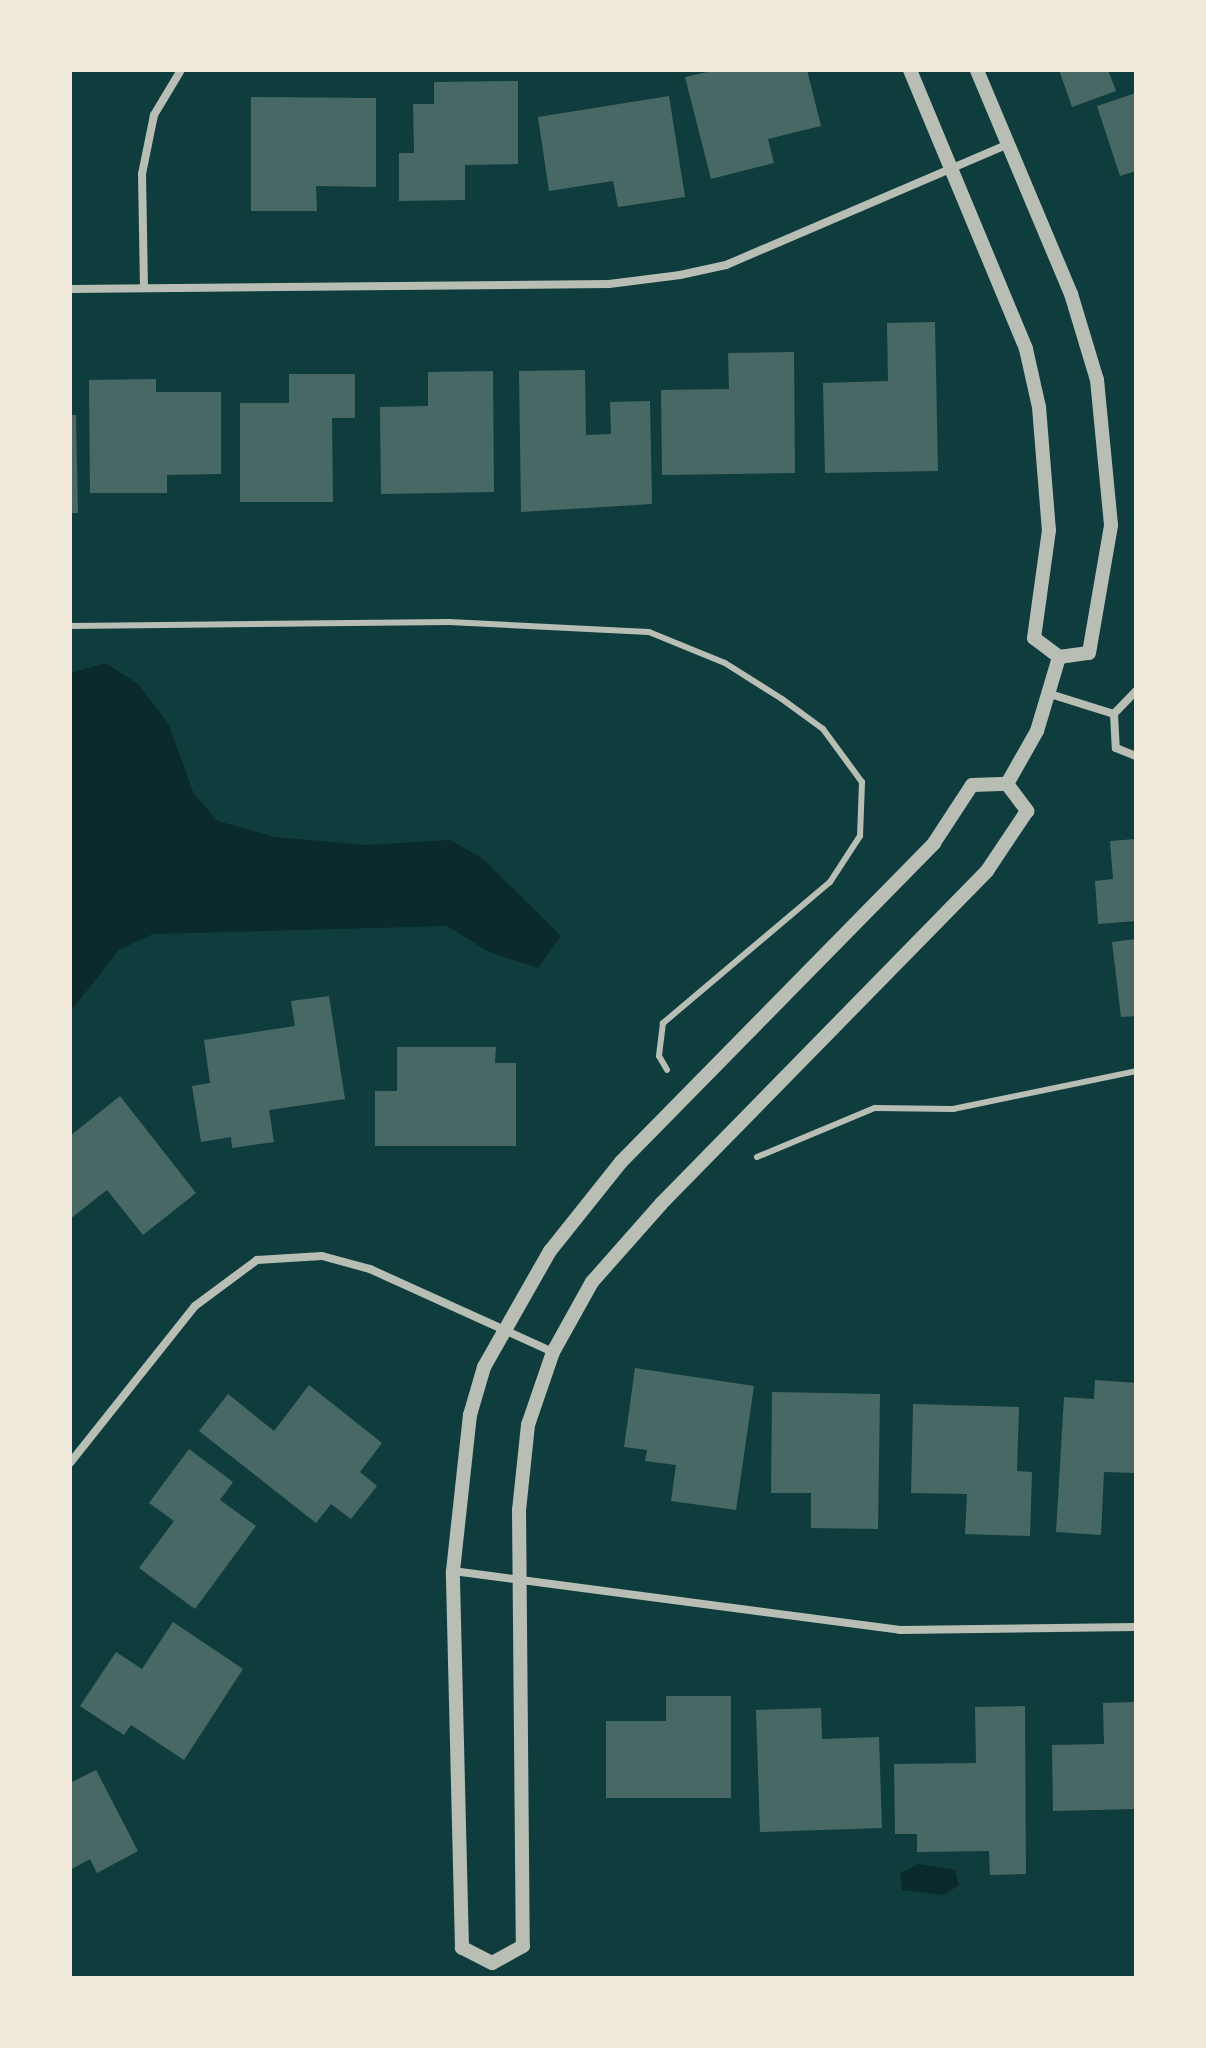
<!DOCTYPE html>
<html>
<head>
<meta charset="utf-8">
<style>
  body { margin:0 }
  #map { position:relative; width:1206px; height:2048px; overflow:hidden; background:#0f3d3e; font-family:"Public Sans",sans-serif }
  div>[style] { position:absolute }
  .water>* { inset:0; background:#0a2a2b }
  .building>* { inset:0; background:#486865 }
  .service>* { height:6px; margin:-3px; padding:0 3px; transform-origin:3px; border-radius:3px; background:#b8beb3 }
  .minor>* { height:8px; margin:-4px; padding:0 4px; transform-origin:4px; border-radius:4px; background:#b8beb3 }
  .tertiary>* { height:14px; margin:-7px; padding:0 7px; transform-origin:7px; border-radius:7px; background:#b8beb3 }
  span { translate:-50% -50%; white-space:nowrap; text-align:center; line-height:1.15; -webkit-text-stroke:6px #f1e9da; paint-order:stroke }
  .frame { position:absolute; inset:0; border:72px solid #f1e9da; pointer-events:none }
</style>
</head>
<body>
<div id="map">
  <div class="water">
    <div style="clip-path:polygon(106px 663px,139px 685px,168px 723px,194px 794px,218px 821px,275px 837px,366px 845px,450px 840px,482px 858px,561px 936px,538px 968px,489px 952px,447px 926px,153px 934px,119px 950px,70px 1012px,70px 673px)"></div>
    <div style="clip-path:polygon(918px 1864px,955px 1870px,959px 1885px,944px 1895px,902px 1890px,900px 1874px)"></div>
  </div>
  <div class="building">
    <div style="clip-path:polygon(716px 70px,807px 70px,821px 126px,768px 139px,774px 163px,711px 179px,685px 77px)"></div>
    <div style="clip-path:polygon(1059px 70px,1108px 70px,1116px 91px,1072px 107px)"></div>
    <div style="clip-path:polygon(518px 81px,518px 164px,465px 165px,465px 200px,399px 201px,399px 153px,414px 153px,413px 104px,434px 104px,434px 82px)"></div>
    <div style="clip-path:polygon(1136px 93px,1136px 171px,1120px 176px,1097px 106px)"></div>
    <div style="clip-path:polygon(669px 96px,685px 197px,618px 207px,613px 181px,549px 191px,538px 117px)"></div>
    <div style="clip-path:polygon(251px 97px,376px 98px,376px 187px,316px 186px,317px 211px,251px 211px)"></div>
    <div style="clip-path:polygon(935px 322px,938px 471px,825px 473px,823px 383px,888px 381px,887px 323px)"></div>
    <div style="clip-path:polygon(794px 352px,795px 473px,662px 475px,661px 390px,729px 389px,728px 353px)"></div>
    <div style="clip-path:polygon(585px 370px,586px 435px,611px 434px,610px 402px,650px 401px,652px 504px,521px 512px,519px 371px)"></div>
    <div style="clip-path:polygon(493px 371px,494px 492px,381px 494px,380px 407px,428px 406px,428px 372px)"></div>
    <div style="clip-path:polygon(289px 374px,355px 374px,355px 418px,332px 418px,333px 502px,240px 502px,240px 403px,289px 403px)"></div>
    <div style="clip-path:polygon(156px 379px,156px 392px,221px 392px,221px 474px,167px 475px,167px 493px,90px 493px,89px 380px)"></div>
    <div style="clip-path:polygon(70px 415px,76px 415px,78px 513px,70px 513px)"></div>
    <div style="clip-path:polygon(1136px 839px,1136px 921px,1098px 924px,1095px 881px,1113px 879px,1110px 841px)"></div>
    <div style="clip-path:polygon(1136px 939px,1136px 1016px,1121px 1017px,1112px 942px)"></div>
    <div style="clip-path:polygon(329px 996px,345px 1099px,269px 1110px,274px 1142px,232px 1148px,231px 1137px,201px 1142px,192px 1086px,210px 1083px,204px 1040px,295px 1026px,291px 1001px)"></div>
    <div style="clip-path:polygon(397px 1047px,496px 1047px,495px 1063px,516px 1063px,516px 1146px,375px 1146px,375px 1091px,397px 1091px)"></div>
    <div style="clip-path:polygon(120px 1096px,196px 1193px,143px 1235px,107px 1190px,70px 1219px,70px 1136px)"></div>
    <div style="clip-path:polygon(635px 1368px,754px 1386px,736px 1510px,671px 1501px,676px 1465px,645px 1461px,647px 1450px,624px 1447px)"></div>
    <div style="clip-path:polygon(1095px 1380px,1136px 1383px,1136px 1473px,1104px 1472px,1101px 1535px,1056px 1532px,1064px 1397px,1094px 1399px)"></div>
    <div style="clip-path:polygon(309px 1385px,382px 1443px,360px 1472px,377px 1486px,351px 1519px,331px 1504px,316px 1523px,199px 1431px,228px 1394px,274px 1431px)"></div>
    <div style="clip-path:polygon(772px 1392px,880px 1394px,878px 1529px,811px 1528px,811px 1493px,771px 1493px)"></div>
    <div style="clip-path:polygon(913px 1404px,1019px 1407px,1017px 1471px,1032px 1472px,1030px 1536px,965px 1534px,967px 1494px,911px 1493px)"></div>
    <div style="clip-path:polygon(189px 1449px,233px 1482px,220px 1500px,256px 1526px,195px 1609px,139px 1568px,174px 1521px,149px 1503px)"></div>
    <div style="clip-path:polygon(173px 1622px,243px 1669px,184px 1760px,131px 1725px,124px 1735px,80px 1706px,116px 1652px,142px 1669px)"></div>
    <div style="clip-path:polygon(666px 1696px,731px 1696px,731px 1798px,606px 1798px,606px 1721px,666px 1721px)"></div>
    <div style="clip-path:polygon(1136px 1702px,1136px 1809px,1053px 1811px,1052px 1745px,1104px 1744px,1103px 1703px)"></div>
    <div style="clip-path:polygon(1025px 1706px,1026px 1874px,990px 1875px,989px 1851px,917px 1852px,917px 1834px,895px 1834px,894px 1764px,976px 1763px,975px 1707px)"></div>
    <div style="clip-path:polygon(821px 1708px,822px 1739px,879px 1737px,882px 1828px,760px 1832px,756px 1710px)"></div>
    <div style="clip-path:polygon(96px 1770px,138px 1851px,97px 1873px,90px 1859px,70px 1870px,70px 1783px)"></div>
  </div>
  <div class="service">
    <div style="left:70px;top:626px;width:379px;rotate:-0.6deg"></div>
    <div style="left:449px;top:622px;width:200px;rotate:2.9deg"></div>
    <div style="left:649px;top:632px;width:82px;rotate:22.2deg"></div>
    <div style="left:725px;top:663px;width:67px;rotate:32.3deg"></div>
    <div style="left:782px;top:699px;width:51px;rotate:36.2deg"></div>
    <div style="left:823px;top:729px;width:66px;rotate:53.7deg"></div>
    <div style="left:862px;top:782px;width:54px;rotate:92.1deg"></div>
    <div style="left:860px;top:836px;width:55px;rotate:123.1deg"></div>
    <div style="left:830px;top:882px;width:219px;rotate:139.8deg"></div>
    <div style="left:663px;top:1023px;width:33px;rotate:97deg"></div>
    <div style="left:659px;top:1056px;width:16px;rotate:60deg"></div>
    <div style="left:757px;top:1157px;width:128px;rotate:-22.6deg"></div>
    <div style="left:875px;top:1108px;width:78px;rotate:0.7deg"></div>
    <div style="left:953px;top:1109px;width:187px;rotate:-11.7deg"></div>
  </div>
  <div class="minor">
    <div style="left:144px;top:288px;width:114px;rotate:-91deg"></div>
    <div style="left:142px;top:174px;width:60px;rotate:-78.5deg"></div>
    <div style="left:154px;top:115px;width:52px;rotate:-59deg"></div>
    <div style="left:70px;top:289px;width:539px;rotate:-0.53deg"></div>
    <div style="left:609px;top:284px;width:72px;rotate:-7.2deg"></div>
    <div style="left:680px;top:275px;width:47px;rotate:-12.3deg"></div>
    <div style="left:726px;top:265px;width:307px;rotate:-23.2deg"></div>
    <div style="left:1136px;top:691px;width:32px;rotate:134deg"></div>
    <div style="left:1114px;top:714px;width:34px;rotate:87deg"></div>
    <div style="left:1116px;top:748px;width:22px;rotate:22deg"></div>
    <div style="left:1050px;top:694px;width:67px;rotate:17.4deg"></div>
    <div style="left:70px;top:1463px;width:201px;rotate:-51.5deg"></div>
    <div style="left:195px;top:1306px;width:77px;rotate:-36.6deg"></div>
    <div style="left:257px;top:1260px;width:65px;rotate:-3.5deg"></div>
    <div style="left:322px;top:1256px;width:50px;rotate:15.2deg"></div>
    <div style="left:370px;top:1269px;width:201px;rotate:24.4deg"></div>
    <div style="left:453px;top:1571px;width:451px;rotate:7.5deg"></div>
    <div style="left:900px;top:1630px;width:236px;rotate:-0.7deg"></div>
  </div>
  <div class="tertiary">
    <div style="left:910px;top:70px;width:302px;rotate:67.4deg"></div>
    <div style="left:1026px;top:349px;width:59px;rotate:77.4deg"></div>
    <div style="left:1039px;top:407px;width:123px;rotate:85.4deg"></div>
    <div style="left:1049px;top:530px;width:109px;rotate:97.9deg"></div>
    <div style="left:1034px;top:638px;width:31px;rotate:37deg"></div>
    <div style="left:1059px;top:657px;width:30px;rotate:-8deg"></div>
    <div style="left:1089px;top:653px;width:130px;rotate:-80.2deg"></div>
    <div style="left:1111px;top:525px;width:146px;rotate:-95.5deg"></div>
    <div style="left:1097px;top:380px;width:90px;rotate:-106.8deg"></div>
    <div style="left:1071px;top:294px;width:243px;rotate:-112.8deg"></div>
    <div style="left:1007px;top:784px;width:34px;rotate:53deg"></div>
    <div style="left:1027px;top:811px;width:72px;rotate:123.7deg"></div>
    <div style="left:987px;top:871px;width:466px;rotate:134.4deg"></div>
    <div style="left:661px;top:1204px;width:104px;rotate:131.5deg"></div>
    <div style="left:592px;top:1282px;width:80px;rotate:119.1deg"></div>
    <div style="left:553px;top:1352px;width:77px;rotate:108.9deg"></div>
    <div style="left:528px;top:1425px;width:85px;rotate:96deg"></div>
    <div style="left:519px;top:1510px;width:436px;rotate:89.5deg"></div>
    <div style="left:523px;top:1946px;width:35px;rotate:151deg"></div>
    <div style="left:492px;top:1963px;width:34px;rotate:-153deg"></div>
    <div style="left:462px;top:1948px;width:377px;rotate:-91.4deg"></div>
    <div style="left:453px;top:1571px;width:157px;rotate:-83.8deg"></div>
    <div style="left:470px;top:1415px;width:50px;rotate:-73.7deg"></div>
    <div style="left:484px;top:1367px;width:133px;rotate:-60.4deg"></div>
    <div style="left:550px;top:1251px;width:114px;rotate:-51.4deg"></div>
    <div style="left:621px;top:1162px;width:447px;rotate:-45.5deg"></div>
    <div style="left:934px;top:843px;width:69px;rotate:-56.8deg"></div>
    <div style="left:972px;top:785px;width:35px;rotate:-2deg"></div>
    <div style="left:1007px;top:784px;width:61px;rotate:-60.5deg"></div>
    <div style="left:1037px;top:731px;width:77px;rotate:-73.4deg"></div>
  </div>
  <div class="frame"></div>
</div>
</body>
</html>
